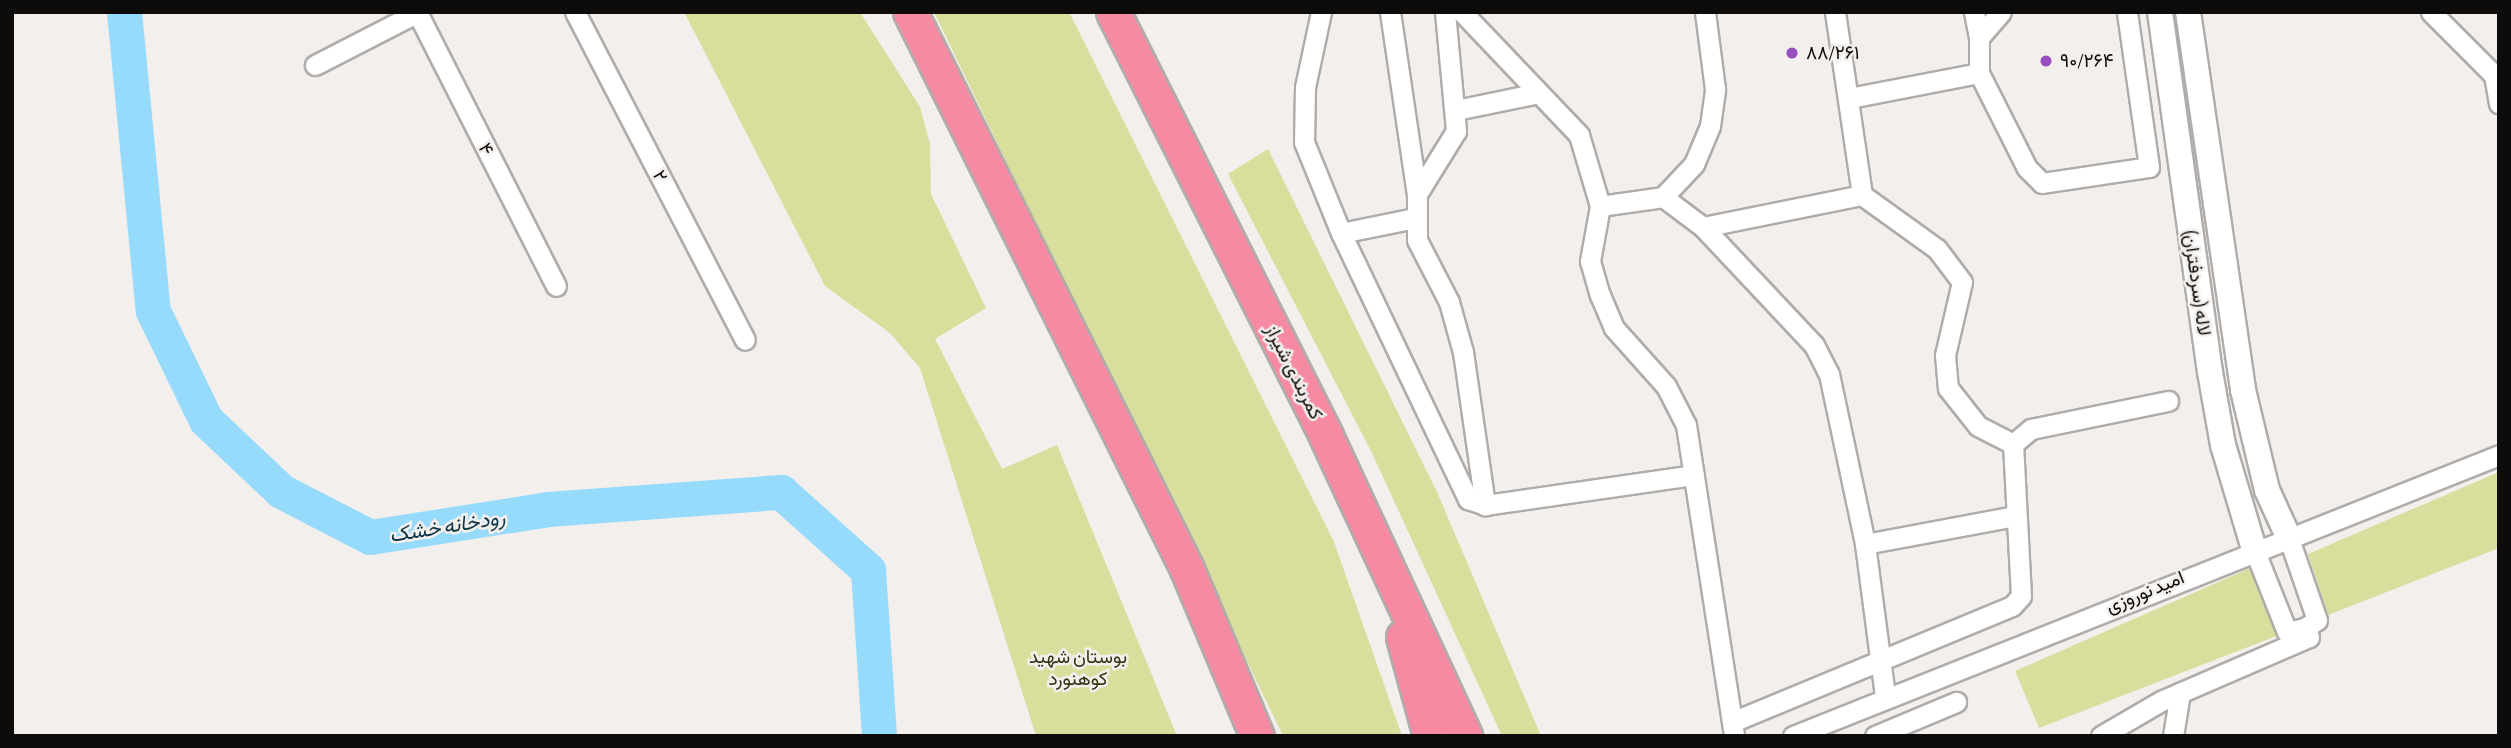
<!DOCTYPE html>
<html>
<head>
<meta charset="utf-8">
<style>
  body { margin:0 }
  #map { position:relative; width:2511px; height:748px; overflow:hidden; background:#f2efed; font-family:"Asap Condensed",Vazirmatn,sans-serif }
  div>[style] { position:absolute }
  .green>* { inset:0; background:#dade9c }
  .river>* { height:35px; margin:-17.5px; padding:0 17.5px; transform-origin:17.5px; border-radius:17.5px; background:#96dbfb }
  .roads { filter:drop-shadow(2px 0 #afacaa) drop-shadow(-2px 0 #afacaa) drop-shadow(0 2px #afacaa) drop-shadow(0 -2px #afacaa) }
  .minor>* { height:19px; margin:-9.5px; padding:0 9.5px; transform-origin:9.5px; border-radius:9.5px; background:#fff }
  .tertiary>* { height:24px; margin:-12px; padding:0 12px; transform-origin:12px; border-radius:12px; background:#fff }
  .trunk>* { height:33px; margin:-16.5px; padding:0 16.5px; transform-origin:16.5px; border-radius:16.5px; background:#f68aa2 }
  .dots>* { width:19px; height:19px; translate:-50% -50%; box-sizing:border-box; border:4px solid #f2efed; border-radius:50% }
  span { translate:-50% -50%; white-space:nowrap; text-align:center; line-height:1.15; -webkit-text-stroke:5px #f2efed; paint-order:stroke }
  .poi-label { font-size:19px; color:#0d0c0b }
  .left { translate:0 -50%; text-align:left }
  .street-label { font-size:19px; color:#0d0c0b }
  .park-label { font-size:19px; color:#343613 }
  .water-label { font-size:21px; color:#0e3748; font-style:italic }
  .frame { position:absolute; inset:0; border:14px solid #0d0c0b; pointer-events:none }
</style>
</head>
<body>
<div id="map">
  <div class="green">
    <div style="clip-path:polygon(684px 12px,860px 12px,920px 107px,930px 144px,931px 194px,986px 308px,935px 339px,1002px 469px,1057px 445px,1177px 736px,1036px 736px,920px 368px,890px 333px,825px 286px)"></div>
    <div style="clip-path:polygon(934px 12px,1069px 12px,1334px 542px,1402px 736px,1283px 736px)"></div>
    <div style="clip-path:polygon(1268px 149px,1437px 492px,1541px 736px,1502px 736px,1372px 453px,1228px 174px)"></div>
    <div style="clip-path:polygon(2499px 472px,2499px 548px,2328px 615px,2308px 554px)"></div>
    <div style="clip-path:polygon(2255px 566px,2279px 635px,2039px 728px,2015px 671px)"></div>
  </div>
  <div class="river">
    <div style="left:124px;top:12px;width:300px;rotate:84.5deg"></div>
    <div style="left:153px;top:311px;width:121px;rotate:64.1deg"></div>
    <div style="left:206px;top:420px;width:103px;rotate:43.4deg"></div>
    <div style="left:281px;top:491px;width:100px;rotate:27.3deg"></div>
    <div style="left:370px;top:537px;width:180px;rotate:-8.9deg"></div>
    <div style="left:548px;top:509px;width:234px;rotate:-4.2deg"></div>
    <div style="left:781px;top:492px;width:117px;rotate:41.9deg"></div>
    <div style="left:868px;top:570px;width:166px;rotate:86.2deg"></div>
  </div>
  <div class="roads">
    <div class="minor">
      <div style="left:417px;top:12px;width:307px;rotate:63.1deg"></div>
      <div style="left:575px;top:12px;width:369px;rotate:62.6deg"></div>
      <div style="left:1321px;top:12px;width:77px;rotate:102deg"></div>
      <div style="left:1305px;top:87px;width:55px;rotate:91deg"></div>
      <div style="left:1304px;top:142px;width:98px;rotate:67.9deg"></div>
      <div style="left:1341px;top:233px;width:295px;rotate:64.5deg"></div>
      <div style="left:1468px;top:499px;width:18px;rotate:19deg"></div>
      <div style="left:1485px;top:505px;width:211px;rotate:-8.2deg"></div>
      <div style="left:1390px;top:12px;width:184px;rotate:81.6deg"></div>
      <div style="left:1445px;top:12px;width:120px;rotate:84.7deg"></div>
      <div style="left:1456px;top:131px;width:74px;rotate:121.8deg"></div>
      <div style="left:1417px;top:194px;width:46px;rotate:90deg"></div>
      <div style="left:1417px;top:240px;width:70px;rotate:62.7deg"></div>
      <div style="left:1449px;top:302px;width:52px;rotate:74.4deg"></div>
      <div style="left:1463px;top:352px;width:155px;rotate:81.8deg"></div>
      <div style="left:1462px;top:12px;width:170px;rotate:46.4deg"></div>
      <div style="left:1579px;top:135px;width:74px;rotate:73.5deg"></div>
      <div style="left:1600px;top:206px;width:56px;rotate:100.3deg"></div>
      <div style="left:1590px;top:261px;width:35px;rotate:74deg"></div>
      <div style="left:1600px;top:295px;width:36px;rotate:67deg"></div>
      <div style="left:1614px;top:328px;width:78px;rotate:48.1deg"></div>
      <div style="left:1666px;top:386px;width:44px;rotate:62.9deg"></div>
      <div style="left:1686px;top:425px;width:315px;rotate:81.2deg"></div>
      <div style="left:1835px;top:12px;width:185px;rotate:81.6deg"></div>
      <div style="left:1862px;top:195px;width:92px;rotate:35.8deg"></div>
      <div style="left:1937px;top:249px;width:41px;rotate:52.9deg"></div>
      <div style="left:1962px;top:282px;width:75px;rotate:103.1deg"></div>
      <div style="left:1945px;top:355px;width:33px;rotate:85deg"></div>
      <div style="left:1948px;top:388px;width:48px;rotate:51.7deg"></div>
      <div style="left:1978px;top:426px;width:39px;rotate:27deg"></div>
      <div style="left:1974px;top:12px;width:25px;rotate:79deg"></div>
      <div style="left:2001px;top:12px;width:33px;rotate:131deg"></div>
      <div style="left:1979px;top:37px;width:36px;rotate:90deg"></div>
      <div style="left:1979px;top:73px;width:106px;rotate:63.2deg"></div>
      <div style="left:2027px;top:168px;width:21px;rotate:45deg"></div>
      <div style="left:2042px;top:183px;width:108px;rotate:-8.5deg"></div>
      <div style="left:2149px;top:167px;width:157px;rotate:-98.1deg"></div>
      <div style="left:2431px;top:12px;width:89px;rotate:45deg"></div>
      <div style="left:2494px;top:75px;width:29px;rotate:80deg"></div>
      <div style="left:315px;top:65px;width:116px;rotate:-27.2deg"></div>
      <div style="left:1849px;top:98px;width:132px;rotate:-10.9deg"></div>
      <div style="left:1456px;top:110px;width:80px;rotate:-11.6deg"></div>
      <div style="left:1663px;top:197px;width:50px;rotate:36.9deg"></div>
      <div style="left:1703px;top:227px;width:162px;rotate:46.8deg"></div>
      <div style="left:1814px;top:345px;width:33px;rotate:63deg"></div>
      <div style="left:1829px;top:374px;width:174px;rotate:78deg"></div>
      <div style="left:1865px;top:544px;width:153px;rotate:82.5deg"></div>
      <div style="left:1600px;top:206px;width:64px;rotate:-8.1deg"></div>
      <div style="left:1663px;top:197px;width:45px;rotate:-46.8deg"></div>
      <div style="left:1694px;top:164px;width:41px;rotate:-67.2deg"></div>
      <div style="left:1710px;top:126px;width:37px;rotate:-82deg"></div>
      <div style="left:1715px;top:89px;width:78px;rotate:-97.4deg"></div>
      <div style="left:1703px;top:227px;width:162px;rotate:-11.4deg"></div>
      <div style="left:1341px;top:233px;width:76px;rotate:-11.5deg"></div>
      <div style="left:1865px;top:544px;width:152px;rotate:-10.6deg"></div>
      <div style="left:2254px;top:549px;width:89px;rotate:68.3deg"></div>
      <div style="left:2287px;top:632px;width:18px;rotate:-13deg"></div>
      <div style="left:2305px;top:628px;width:14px;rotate:-34deg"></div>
      <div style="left:2317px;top:620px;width:89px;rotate:-109deg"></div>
      <div style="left:1732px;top:722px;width:303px;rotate:-22.5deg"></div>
      <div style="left:2012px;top:606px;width:13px;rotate:-48deg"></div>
      <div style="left:2021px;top:596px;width:152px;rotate:-93deg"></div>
      <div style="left:2013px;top:444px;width:23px;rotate:-40deg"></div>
      <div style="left:2031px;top:429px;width:140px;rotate:-11.6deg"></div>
      <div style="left:1793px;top:736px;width:760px;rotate:-21.7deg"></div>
      <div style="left:1875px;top:736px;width:88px;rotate:-22.8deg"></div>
      <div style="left:2101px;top:736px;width:69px;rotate:-30.3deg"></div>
      <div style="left:2161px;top:701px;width:161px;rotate:-23.4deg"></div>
      <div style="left:2309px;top:637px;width:10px;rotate:-114deg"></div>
      <div style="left:2173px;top:736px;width:44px;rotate:-80.8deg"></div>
    </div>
    <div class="tertiary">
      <div style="left:2160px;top:12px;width:363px;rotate:82.1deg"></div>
      <div style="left:2210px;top:372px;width:74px;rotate:79.9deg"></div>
      <div style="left:2223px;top:445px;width:109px;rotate:73.4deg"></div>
      <div style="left:2188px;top:12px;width:382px;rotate:81.7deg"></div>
      <div style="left:2243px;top:390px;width:103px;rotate:76.5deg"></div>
      <div style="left:2267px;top:490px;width:51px;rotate:65.5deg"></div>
    </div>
    <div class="trunk">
      <div style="left:910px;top:12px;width:622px;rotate:63.56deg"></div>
      <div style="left:1187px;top:569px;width:181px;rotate:67.3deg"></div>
      <div style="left:1113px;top:12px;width:474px;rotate:63.3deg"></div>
      <div style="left:1326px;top:436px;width:331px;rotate:65.1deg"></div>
      <div style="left:1403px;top:637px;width:103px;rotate:74.7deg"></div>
    </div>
  </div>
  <div class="dots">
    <div style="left:1792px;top:53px;background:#994ebf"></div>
    <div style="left:2046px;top:61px;background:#994ebf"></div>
  </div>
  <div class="poi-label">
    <span class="left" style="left:1806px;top:53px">۸۸/۲۶۱</span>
    <span class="left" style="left:2060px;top:61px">۹۰/۲۶۴</span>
  </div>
  <div class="street-label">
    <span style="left:486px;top:149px;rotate:63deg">۴</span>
    <span style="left:660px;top:176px;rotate:63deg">۲</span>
    <span style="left:2197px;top:283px;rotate:82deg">لاله (سردفتران)</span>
    <span style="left:1294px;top:372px;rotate:63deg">کمربندی شیراز</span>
    <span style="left:2145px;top:592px;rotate:-22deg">امید نوروزی</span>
  </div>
  <div class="park-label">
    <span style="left:1078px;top:668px">بوستان شهید<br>کوهنورد</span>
  </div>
  <div class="water-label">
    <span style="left:447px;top:525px;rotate:-9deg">رودخانه خشک</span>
  </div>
  <div class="frame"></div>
</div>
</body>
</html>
